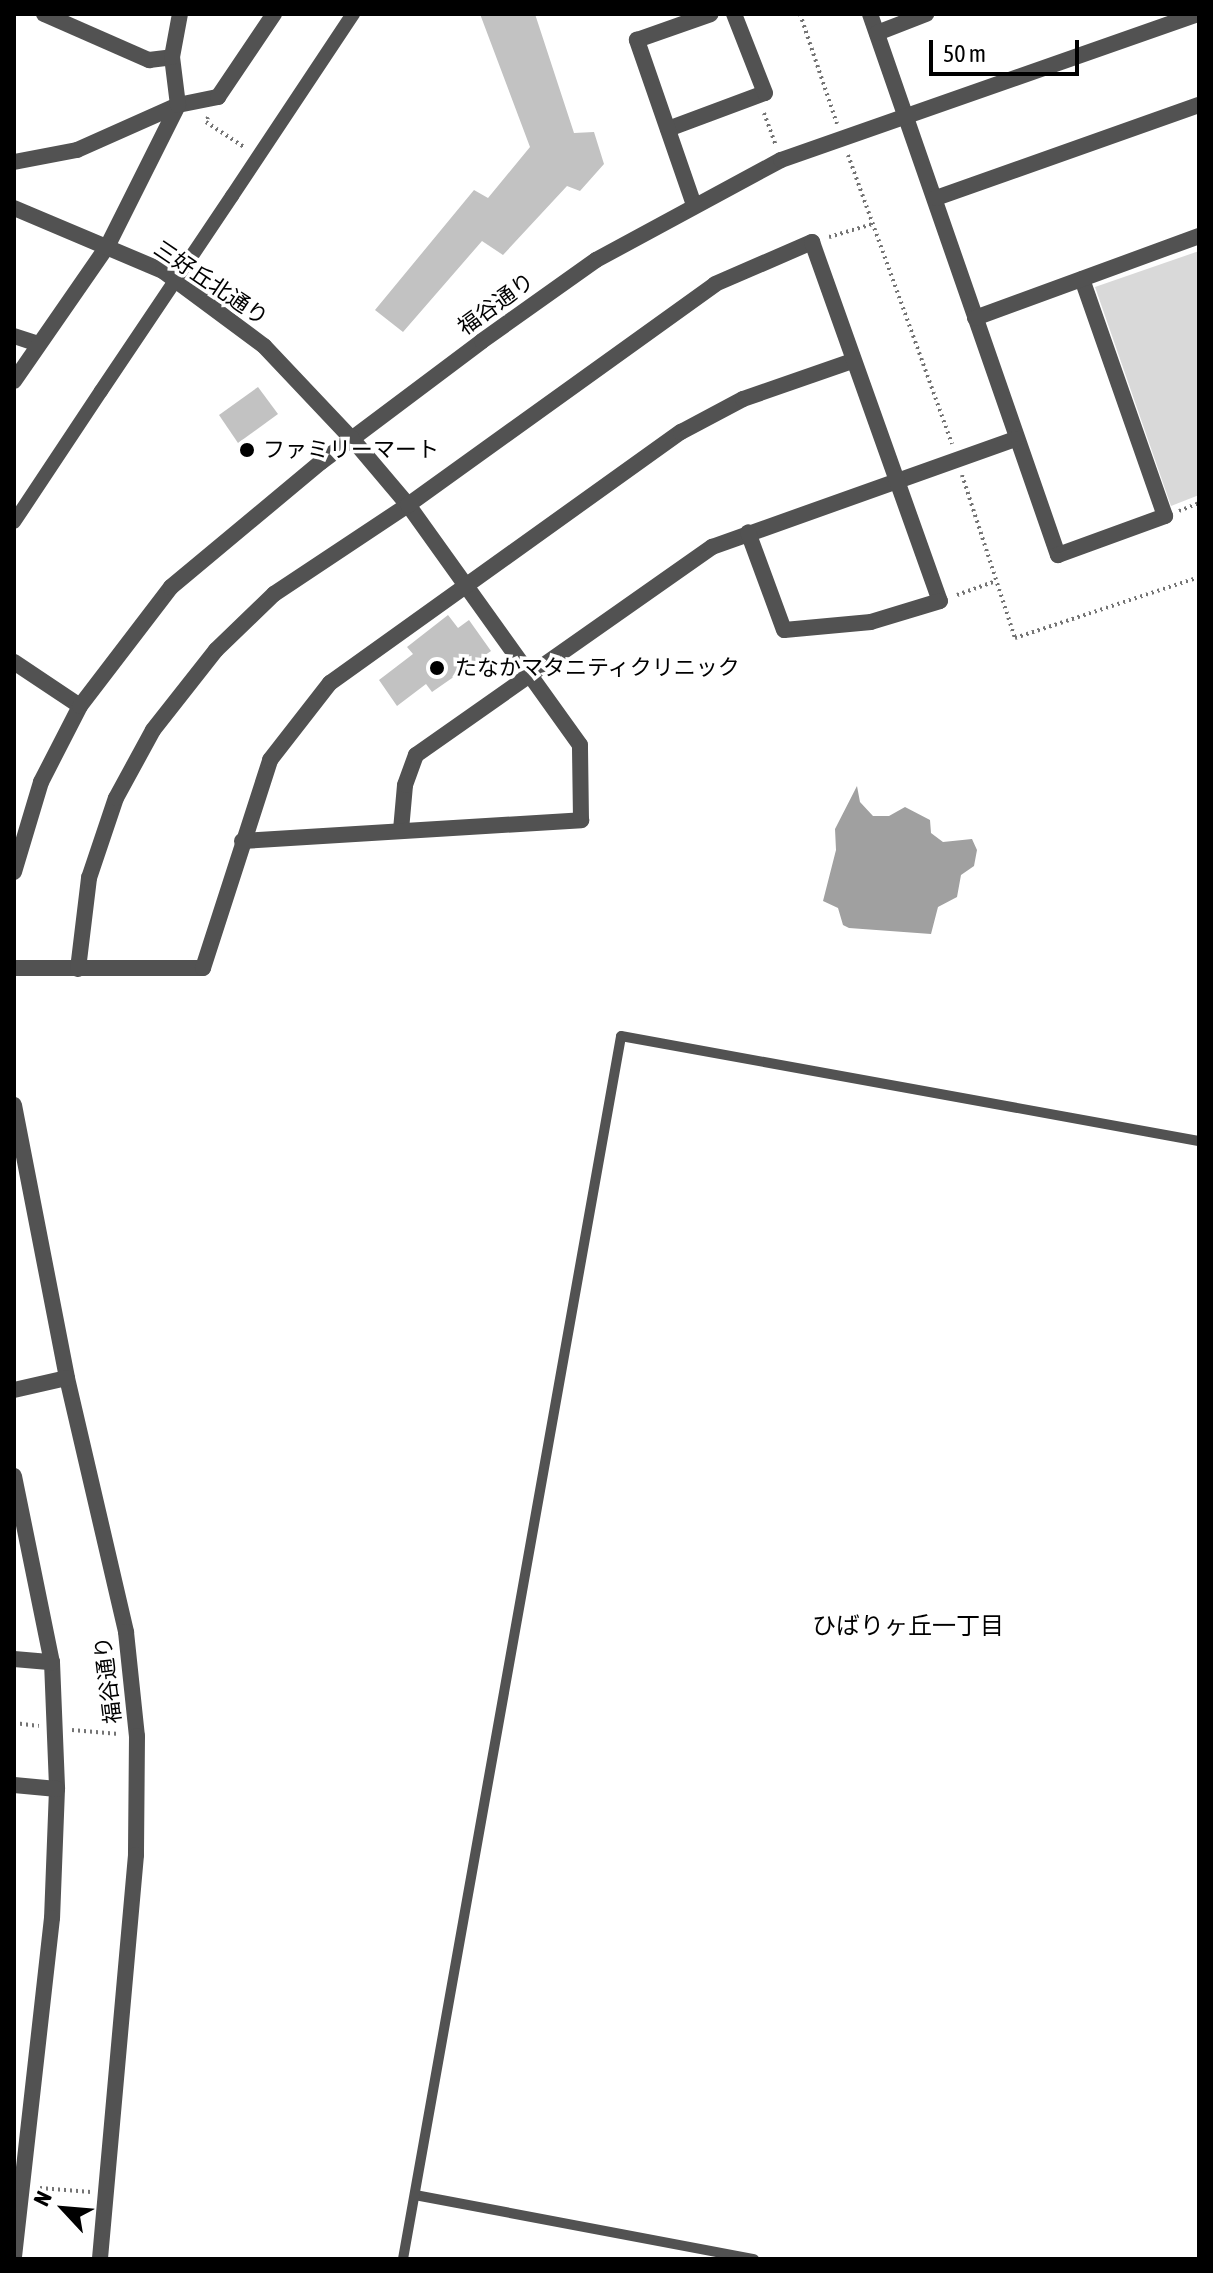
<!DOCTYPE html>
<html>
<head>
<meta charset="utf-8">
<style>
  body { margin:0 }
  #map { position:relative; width:1213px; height:2273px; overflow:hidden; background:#fff; font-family:"Asap Condensed","Noto Sans JP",sans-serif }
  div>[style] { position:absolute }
  .green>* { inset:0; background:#d9d9d9 }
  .water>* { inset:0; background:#a0a0a0 }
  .building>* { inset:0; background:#c2c2c2 }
  .path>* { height:4px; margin-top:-2px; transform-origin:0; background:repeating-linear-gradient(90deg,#747474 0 2px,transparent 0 6px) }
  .service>* { height:10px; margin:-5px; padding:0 5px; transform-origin:5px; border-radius:5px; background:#525252 }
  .pedestrian>* { height:14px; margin:-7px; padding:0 7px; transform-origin:7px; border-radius:7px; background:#525252 }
  .minor>* { height:16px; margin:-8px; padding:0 8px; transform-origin:8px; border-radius:8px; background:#525252 }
  .tertiary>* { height:16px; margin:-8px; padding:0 8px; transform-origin:8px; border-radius:8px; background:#525252 }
  .pedestrian-bridge>* { height:14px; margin:-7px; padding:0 7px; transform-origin:7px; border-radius:7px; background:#525252 }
  .dots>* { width:22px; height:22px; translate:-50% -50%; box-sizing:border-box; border:4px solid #fff; border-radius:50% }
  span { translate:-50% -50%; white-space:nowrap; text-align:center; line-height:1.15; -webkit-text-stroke:7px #fff; paint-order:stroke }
  .street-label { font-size:22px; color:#000 }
  .poi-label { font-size:22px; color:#000 }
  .left { translate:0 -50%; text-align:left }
  .neighbourhood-label { font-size:24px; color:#000 }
  .frame { position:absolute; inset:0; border:16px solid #000; pointer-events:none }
  .north { position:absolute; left:24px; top:2169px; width:80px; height:80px; -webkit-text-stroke:6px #fff; paint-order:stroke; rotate:296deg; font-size:22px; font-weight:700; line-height:32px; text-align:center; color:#000 }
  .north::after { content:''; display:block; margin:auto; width:28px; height:36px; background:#000; clip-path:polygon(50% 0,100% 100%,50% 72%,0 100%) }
  .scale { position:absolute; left:929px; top:40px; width:150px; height:36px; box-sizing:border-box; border:4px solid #000; border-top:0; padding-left:10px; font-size:24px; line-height:28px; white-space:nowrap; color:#000; -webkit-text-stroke:6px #fff; paint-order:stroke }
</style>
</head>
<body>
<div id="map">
  <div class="green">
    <div style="clip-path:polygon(1199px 251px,1199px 495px,1171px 506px,1095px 287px)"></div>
  </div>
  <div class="water">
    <div style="clip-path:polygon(857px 786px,860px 802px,873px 816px,889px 816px,905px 807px,930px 820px,931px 833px,943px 842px,972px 839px,977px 850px,974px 866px,961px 875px,957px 897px,938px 907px,931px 934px,849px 928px,843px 925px,838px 908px,823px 901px,836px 850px,835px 829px)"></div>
  </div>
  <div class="building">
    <div style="clip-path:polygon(480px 14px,535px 14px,574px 133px,594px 132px,604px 164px,580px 191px,567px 186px,503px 255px,482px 241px,403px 332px,375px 310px,474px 190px,488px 198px,530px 147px)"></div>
    <div style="clip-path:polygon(258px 387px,278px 414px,238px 443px,219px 415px)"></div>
    <div style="clip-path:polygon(448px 615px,458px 628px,469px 620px,491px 651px,432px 692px,426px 684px,397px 706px,379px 680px,413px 654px,407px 647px)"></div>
  </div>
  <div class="path">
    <div style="left:800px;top:14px;width:116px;rotate:71.4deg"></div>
    <div style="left:764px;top:113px;width:35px;rotate:70deg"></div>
    <div style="left:208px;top:117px;width:5px;rotate:112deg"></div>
    <div style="left:206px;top:122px;width:45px;rotate:33.3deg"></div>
    <div style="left:848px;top:155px;width:307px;rotate:70.2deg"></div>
    <div style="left:829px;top:237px;width:46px;rotate:-16.5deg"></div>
    <div style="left:962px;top:475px;width:171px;rotate:72deg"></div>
    <div style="left:1015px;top:638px;width:194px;rotate:-18.3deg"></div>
    <div style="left:1179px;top:511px;width:22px;rotate:-22deg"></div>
    <div style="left:957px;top:595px;width:41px;rotate:-19.7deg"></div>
    <div style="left:14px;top:1723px;width:25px;rotate:7deg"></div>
    <div style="left:72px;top:1730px;width:47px;rotate:4.9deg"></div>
    <div style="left:40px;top:2188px;width:51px;rotate:4.5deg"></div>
  </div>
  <div class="service">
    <div style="left:415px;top:2195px;width:345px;rotate:10.7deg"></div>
    <div style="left:403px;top:2259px;width:1242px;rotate:-79.89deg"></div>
    <div style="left:621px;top:1036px;width:587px;rotate:10.3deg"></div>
  </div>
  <div class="pedestrian">
    <div style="left:232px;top:196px;width:219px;rotate:-56.4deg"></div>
    <div style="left:14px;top:522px;width:157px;rotate:-56.4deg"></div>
  </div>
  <div class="minor">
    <div style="left:44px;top:14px;width:115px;rotate:23.7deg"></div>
    <div style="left:149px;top:60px;width:23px;rotate:-7deg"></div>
    <div style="left:870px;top:14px;width:573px;rotate:70.84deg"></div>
    <div style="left:1058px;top:555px;width:114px;rotate:-20deg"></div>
    <div style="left:1165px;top:516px;width:251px;rotate:-109.3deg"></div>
    <div style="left:877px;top:33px;width:53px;rotate:-21.2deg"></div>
    <div style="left:668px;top:129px;width:103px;rotate:-20.4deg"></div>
    <div style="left:765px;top:93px;width:85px;rotate:-111.4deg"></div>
    <div style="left:14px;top:162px;width:64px;rotate:-10.8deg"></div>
    <div style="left:77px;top:150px;width:111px;rotate:-24deg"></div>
    <div style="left:178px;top:105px;width:41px;rotate:-11.3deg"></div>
    <div style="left:218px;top:97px;width:100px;rotate:-56deg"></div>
    <div style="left:936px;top:198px;width:279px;rotate:-19.5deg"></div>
    <div style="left:694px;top:205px;width:175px;rotate:-109.1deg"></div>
    <div style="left:637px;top:40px;width:78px;rotate:-19.4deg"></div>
    <div style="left:975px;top:318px;width:239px;rotate:-20.1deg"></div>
    <div style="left:14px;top:336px;width:26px;rotate:18deg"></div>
    <div style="left:14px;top:381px;width:165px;rotate:-55.3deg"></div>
    <div style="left:108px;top:245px;width:157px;rotate:-63.4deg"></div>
    <div style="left:178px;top:105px;width:48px;rotate:-97.1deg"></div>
    <div style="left:172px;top:57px;width:44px;rotate:-79.5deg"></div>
    <div style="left:14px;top:662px;width:79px;rotate:33.7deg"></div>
    <div style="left:401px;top:830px;width:45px;rotate:-84.9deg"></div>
    <div style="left:405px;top:785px;width:32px;rotate:-70deg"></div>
    <div style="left:416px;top:755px;width:362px;rotate:-35.1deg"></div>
    <div style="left:712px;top:547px;width:322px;rotate:-19.6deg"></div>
    <div style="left:242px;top:841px;width:340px;rotate:-3.5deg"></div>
    <div style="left:581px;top:820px;width:75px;rotate:-90.8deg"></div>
    <div style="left:580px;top:745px;width:295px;rotate:-125.6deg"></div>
    <div style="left:408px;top:505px;width:85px;rotate:-130.2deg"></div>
    <div style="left:14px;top:872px;width:94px;rotate:-73.3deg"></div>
    <div style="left:41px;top:782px;width:85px;rotate:-62.8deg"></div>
    <div style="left:80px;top:706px;width:150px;rotate:-52.6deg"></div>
    <div style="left:171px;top:587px;width:195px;rotate:-39.8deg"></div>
    <div style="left:321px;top:462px;width:201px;rotate:-36.9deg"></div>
    <div style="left:482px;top:341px;width:140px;rotate:-35.4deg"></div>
    <div style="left:596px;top:260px;width:210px;rotate:-28.4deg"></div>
    <div style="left:781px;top:160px;width:442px;rotate:-19.3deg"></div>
    <div style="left:14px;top:968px;width:189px"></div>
    <div style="left:203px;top:968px;width:219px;rotate:-72.1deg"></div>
    <div style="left:270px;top:760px;width:98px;rotate:-52.1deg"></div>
    <div style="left:330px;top:683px;width:432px;rotate:-35.6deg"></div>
    <div style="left:681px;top:432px;width:70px;rotate:-28deg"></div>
    <div style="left:743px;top:399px;width:115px;rotate:-19.2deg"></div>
    <div style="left:78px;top:969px;width:92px;rotate:-83.1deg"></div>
    <div style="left:89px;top:878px;width:84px;rotate:-71.4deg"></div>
    <div style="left:116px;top:798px;width:77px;rotate:-61.4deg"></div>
    <div style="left:153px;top:730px;width:102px;rotate:-51.8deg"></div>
    <div style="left:216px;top:650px;width:81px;rotate:-44deg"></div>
    <div style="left:274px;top:594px;width:161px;rotate:-33.6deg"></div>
    <div style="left:408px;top:505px;width:378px;rotate:-35.7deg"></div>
    <div style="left:715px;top:284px;width:106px;rotate:-23.4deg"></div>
    <div style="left:812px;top:242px;width:381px;rotate:70.4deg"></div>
    <div style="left:940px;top:601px;width:72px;rotate:163.1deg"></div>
    <div style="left:871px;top:622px;width:87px;rotate:174.7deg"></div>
    <div style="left:784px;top:630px;width:104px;rotate:-110.2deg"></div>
    <div style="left:14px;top:1105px;width:278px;rotate:79deg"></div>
    <div style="left:67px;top:1378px;width:261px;rotate:76.9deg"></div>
    <div style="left:126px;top:1632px;width:105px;rotate:84deg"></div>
    <div style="left:137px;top:1736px;width:119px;rotate:90.5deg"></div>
    <div style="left:136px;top:1855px;width:406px;rotate:95.1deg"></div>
    <div style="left:14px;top:1390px;width:54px;rotate:-12.8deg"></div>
    <div style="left:14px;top:1476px;width:190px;rotate:78.5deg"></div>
    <div style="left:52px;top:1662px;width:127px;rotate:87.7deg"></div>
    <div style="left:57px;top:1789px;width:129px;rotate:92.2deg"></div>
    <div style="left:52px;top:1918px;width:343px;rotate:96.4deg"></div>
    <div style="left:14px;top:1659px;width:38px;rotate:5deg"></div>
    <div style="left:14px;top:1785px;width:43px;rotate:5.3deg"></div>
  </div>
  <div class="tertiary">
    <div style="left:14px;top:208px;width:162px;rotate:22.9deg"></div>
    <div style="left:163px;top:271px;width:126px;rotate:36.6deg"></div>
    <div style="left:264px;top:346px;width:129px;rotate:46.6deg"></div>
  </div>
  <div class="pedestrian-bridge">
    <div style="left:101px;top:391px;width:235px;rotate:-56.1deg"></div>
  </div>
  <div class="dots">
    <div style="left:247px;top:450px;background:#000"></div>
    <div style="left:437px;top:668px;background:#000"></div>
  </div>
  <div class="street-label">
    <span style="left:211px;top:283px;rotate:34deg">三好丘北通り</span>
    <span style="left:496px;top:304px;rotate:-36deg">福谷通り</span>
    <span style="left:108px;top:1680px;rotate:-97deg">福谷通り</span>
  </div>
  <div class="poi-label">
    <span class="left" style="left:263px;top:450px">ファミリーマート</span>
    <span class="left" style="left:455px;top:668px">たなかマタニティクリニック</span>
  </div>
  <div class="neighbourhood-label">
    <span style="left:908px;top:1626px">ひばりヶ丘一丁目</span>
  </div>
  <div class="frame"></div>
  <div class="north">N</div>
  <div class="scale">50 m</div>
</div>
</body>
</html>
